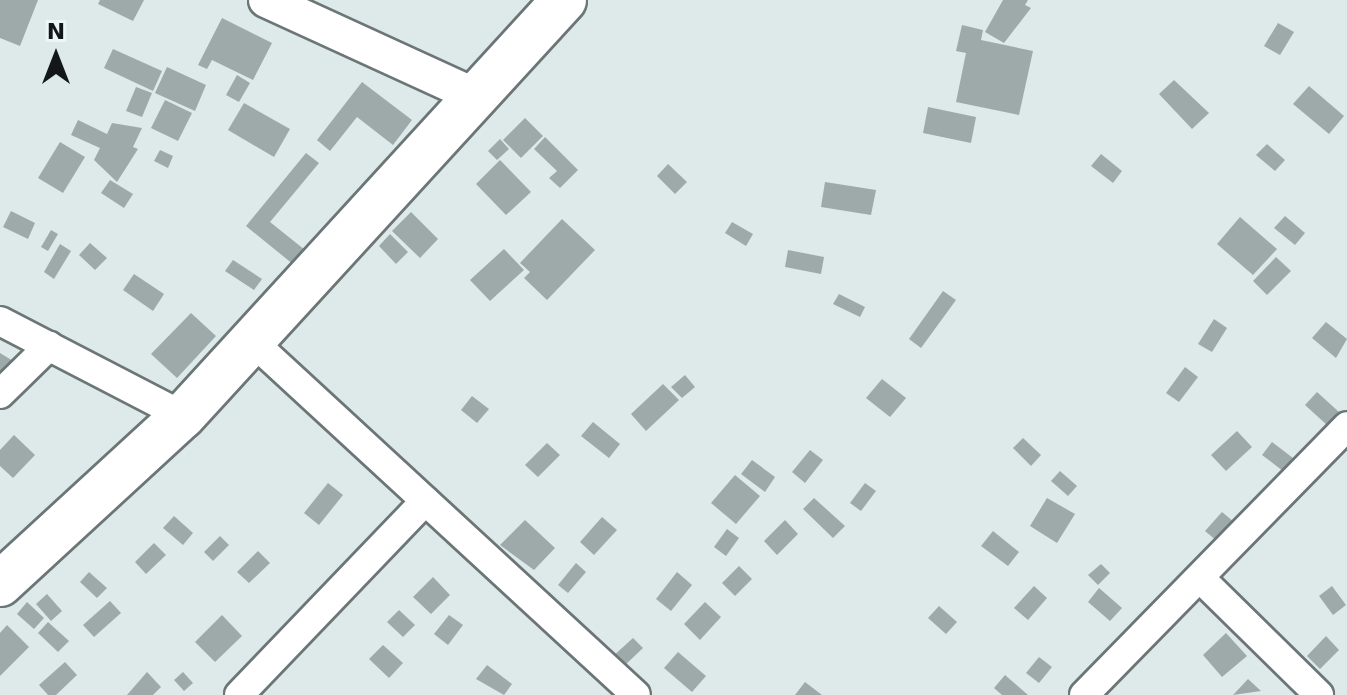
<!DOCTYPE html>
<html>
<head>
<meta charset="utf-8">
<style>
  body { margin:0 }
  #map { position:relative; width:1347px; height:695px; overflow:hidden; background:#dee9ea; font-family:"DejaVu Sans",sans-serif }
  div>[style] { position:absolute }
  .building>* { inset:0; background:#9ea9aa }
  .roads { filter:drop-shadow(2px 0 #6c7677) drop-shadow(-2px 0 #6c7677) drop-shadow(0 2px #6c7677) drop-shadow(0 -2px #6c7677) }
  .minor>* { height:28px; margin:-14px; padding:0 14px; transform-origin:14px; border-radius:14px; background:#fff }
  .tertiary>* { height:34px; margin:-17px; padding:0 17px; transform-origin:17px; border-radius:17px; background:#fff }
  .trunk>* { height:44px; margin:-22px; padding:0 22px; transform-origin:22px; border-radius:22px; background:#fff }
  span { translate:-50% -50%; white-space:nowrap; text-align:center; line-height:1.15; -webkit-text-stroke:6px #ebf6f7; paint-order:stroke }
  .north { position:absolute; left:16px; top:16px; width:80px; height:80px; -webkit-text-stroke:6px #ebf6f7; paint-order:stroke; rotate:0deg; font-size:22px; font-weight:700; line-height:32px; text-align:center; color:#131718 }
  .north::after { content:''; display:block; margin:auto; width:28px; height:36px; background:#131718; clip-path:polygon(50% 0,100% 100%,50% 72%,0 100%) }
</style>
</head>
<body>
<div id="map">
  <div class="building">
    <div style="clip-path:polygon(0 0,38px 0,20px 46px,0 38px)"></div>
    <div style="clip-path:polygon(100px 0,144px 0,133px 21px,98px 4px)"></div>
    <div style="clip-path:polygon(1003px 0,1028px 0,1025px 5px,1031px 8px,1004px 43px,985px 32px)"></div>
    <div style="clip-path:polygon(222px 18px,272px 43px,253px 80px,212px 60px,207px 69px,198px 65px)"></div>
    <div style="clip-path:polygon(1278px 23px,1294px 32px,1280px 55px,1264px 46px)"></div>
    <div style="clip-path:polygon(962px 25px,983px 30px,981px 40px,1033px 51px,1019px 115px,956px 102px,966px 53px,956px 51px)"></div>
    <div style="clip-path:polygon(113px 49px,162px 71px,153px 91px,104px 68px)"></div>
    <div style="clip-path:polygon(167px 67px,206px 85px,195px 111px,155px 93px)"></div>
    <div style="clip-path:polygon(237px 75px,250px 83px,239px 102px,226px 95px)"></div>
    <div style="clip-path:polygon(1174px 80px,1209px 113px,1192px 129px,1159px 94px)"></div>
    <div style="clip-path:polygon(362px 82px,412px 120px,393px 145px,357px 117px,330px 151px,317px 140px)"></div>
    <div style="clip-path:polygon(1309px 86px,1344px 116px,1329px 134px,1293px 104px)"></div>
    <div style="clip-path:polygon(136px 87px,152px 93px,142px 117px,126px 111px)"></div>
    <div style="clip-path:polygon(165px 100px,192px 113px,178px 141px,151px 128px)"></div>
    <div style="clip-path:polygon(244px 103px,290px 129px,274px 157px,228px 130px)"></div>
    <div style="clip-path:polygon(928px 107px,976px 117px,971px 143px,923px 133px)"></div>
    <div style="clip-path:polygon(525px 118px,543px 136px,521px 158px,503px 140px)"></div>
    <div style="clip-path:polygon(78px 120px,107px 134px,112px 123px,142px 128px,133px 147px,138px 149px,117px 182px,94px 160px,100px 148px,71px 135px)"></div>
    <div style="clip-path:polygon(545px 137px,578px 170px,560px 188px,549px 178px,557px 171px,534px 149px)"></div>
    <div style="clip-path:polygon(500px 139px,509px 149px,497px 160px,488px 151px)"></div>
    <div style="clip-path:polygon(60px 142px,85px 157px,63px 193px,38px 178px)"></div>
    <div style="clip-path:polygon(1267px 144px,1285px 160px,1275px 171px,1256px 155px)"></div>
    <div style="clip-path:polygon(160px 150px,173px 156px,168px 168px,154px 161px)"></div>
    <div style="clip-path:polygon(306px 153px,319px 163px,270px 222px,305px 250px,294px 265px,246px 226px)"></div>
    <div style="clip-path:polygon(1101px 154px,1122px 171px,1113px 183px,1091px 166px)"></div>
    <div style="clip-path:polygon(500px 160px,531px 192px,506px 215px,476px 184px)"></div>
    <div style="clip-path:polygon(668px 164px,687px 182px,675px 194px,657px 176px)"></div>
    <div style="clip-path:polygon(110px 180px,133px 194px,124px 208px,101px 193px)"></div>
    <div style="clip-path:polygon(825px 182px,876px 190px,871px 215px,821px 207px)"></div>
    <div style="clip-path:polygon(11px 211px,35px 223px,28px 239px,3px 227px)"></div>
    <div style="clip-path:polygon(411px 212px,438px 239px,420px 258px,392px 231px)"></div>
    <div style="clip-path:polygon(1285px 216px,1305px 233px,1295px 245px,1274px 228px)"></div>
    <div style="clip-path:polygon(1240px 217px,1277px 249px,1253px 275px,1217px 244px)"></div>
    <div style="clip-path:polygon(562px 219px,595px 250px,547px 300px,524px 278px,530px 272px,520px 263px)"></div>
    <div style="clip-path:polygon(732px 222px,753px 234px,746px 246px,725px 233px)"></div>
    <div style="clip-path:polygon(51px 230px,58px 234px,48px 251px,41px 247px)"></div>
    <div style="clip-path:polygon(390px 234px,408px 252px,396px 264px,379px 246px)"></div>
    <div style="clip-path:polygon(90px 243px,107px 258px,95px 270px,79px 255px)"></div>
    <div style="clip-path:polygon(60px 244px,71px 251px,54px 279px,44px 272px)"></div>
    <div style="clip-path:polygon(504px 249px,524px 270px,490px 301px,470px 280px)"></div>
    <div style="clip-path:polygon(788px 250px,824px 257px,821px 274px,785px 267px)"></div>
    <div style="clip-path:polygon(1276px 257px,1291px 271px,1267px 295px,1253px 281px)"></div>
    <div style="clip-path:polygon(233px 260px,262px 279px,254px 290px,225px 271px)"></div>
    <div style="clip-path:polygon(134px 274px,164px 294px,153px 311px,123px 290px)"></div>
    <div style="clip-path:polygon(943px 291px,956px 300px,921px 348px,909px 339px)"></div>
    <div style="clip-path:polygon(839px 294px,865px 307px,860px 317px,833px 304px)"></div>
    <div style="clip-path:polygon(191px 313px,216px 336px,177px 378px,151px 354px)"></div>
    <div style="clip-path:polygon(1214px 319px,1227px 328px,1212px 352px,1198px 344px)"></div>
    <div style="clip-path:polygon(1326px 322px,1347px 339px,1336px 358px,1312px 338px)"></div>
    <div style="clip-path:polygon(0 353px,13px 361px,0 381px)"></div>
    <div style="clip-path:polygon(1185px 367px,1198px 377px,1179px 402px,1166px 393px)"></div>
    <div style="clip-path:polygon(685px 375px,695px 387px,682px 398px,671px 387px)"></div>
    <div style="clip-path:polygon(882px 379px,906px 398px,890px 417px,866px 398px)"></div>
    <div style="clip-path:polygon(663px 384px,679px 400px,646px 431px,631px 414px)"></div>
    <div style="clip-path:polygon(1317px 392px,1339px 412px,1327px 425px,1305px 405px)"></div>
    <div style="clip-path:polygon(472px 396px,489px 409px,477px 423px,461px 410px)"></div>
    <div style="clip-path:polygon(593px 422px,620px 444px,609px 458px,581px 436px)"></div>
    <div style="clip-path:polygon(1237px 431px,1252px 447px,1226px 471px,1211px 455px)"></div>
    <div style="clip-path:polygon(14px 435px,35px 455px,13px 478px,0 466px,0 450px)"></div>
    <div style="clip-path:polygon(1023px 438px,1041px 455px,1031px 466px,1013px 448px)"></div>
    <div style="clip-path:polygon(1272px 442px,1293px 458px,1283px 471px,1262px 455px)"></div>
    <div style="clip-path:polygon(547px 443px,560px 455px,538px 477px,525px 465px)"></div>
    <div style="clip-path:polygon(810px 450px,823px 460px,805px 483px,792px 472px)"></div>
    <div style="clip-path:polygon(752px 460px,775px 477px,765px 492px,741px 474px)"></div>
    <div style="clip-path:polygon(1060px 471px,1077px 486px,1068px 496px,1051px 481px)"></div>
    <div style="clip-path:polygon(735px 475px,760px 496px,736px 524px,711px 503px)"></div>
    <div style="clip-path:polygon(328px 483px,343px 495px,319px 525px,304px 513px)"></div>
    <div style="clip-path:polygon(865px 483px,876px 491px,861px 511px,850px 503px)"></div>
    <div style="clip-path:polygon(814px 498px,845px 526px,833px 538px,803px 509px)"></div>
    <div style="clip-path:polygon(1047px 498px,1075px 514px,1057px 543px,1030px 526px)"></div>
    <div style="clip-path:polygon(1222px 512px,1234px 522px,1217px 541px,1205px 531px)"></div>
    <div style="clip-path:polygon(174px 516px,193px 533px,183px 545px,163px 528px)"></div>
    <div style="clip-path:polygon(602px 517px,617px 530px,594px 555px,580px 542px)"></div>
    <div style="clip-path:polygon(525px 520px,555px 548px,534px 570px,500px 545px)"></div>
    <div style="clip-path:polygon(785px 520px,798px 534px,777px 555px,764px 541px)"></div>
    <div style="clip-path:polygon(727px 529px,739px 538px,726px 556px,714px 547px)"></div>
    <div style="clip-path:polygon(993px 531px,1019px 552px,1008px 566px,981px 546px)"></div>
    <div style="clip-path:polygon(220px 536px,229px 545px,213px 561px,204px 552px)"></div>
    <div style="clip-path:polygon(154px 543px,166px 555px,146px 574px,135px 562px)"></div>
    <div style="clip-path:polygon(258px 551px,270px 563px,249px 583px,237px 572px)"></div>
    <div style="clip-path:polygon(576px 563px,586px 572px,568px 593px,558px 585px)"></div>
    <div style="clip-path:polygon(1101px 564px,1110px 573px,1098px 585px,1088px 575px)"></div>
    <div style="clip-path:polygon(739px 566px,752px 579px,735px 596px,722px 583px)"></div>
    <div style="clip-path:polygon(89px 572px,107px 588px,97px 598px,80px 582px)"></div>
    <div style="clip-path:polygon(677px 572px,692px 585px,671px 611px,656px 599px)"></div>
    <div style="clip-path:polygon(433px 577px,450px 595px,431px 614px,413px 597px)"></div>
    <div style="clip-path:polygon(1034px 586px,1047px 598px,1028px 620px,1014px 608px)"></div>
    <div style="clip-path:polygon(1332px 586px,1346px 605px,1333px 615px,1319px 596px)"></div>
    <div style="clip-path:polygon(1099px 588px,1122px 608px,1110px 621px,1088px 602px)"></div>
    <div style="clip-path:polygon(47px 594px,62px 611px,51px 621px,36px 604px)"></div>
    <div style="clip-path:polygon(110px 601px,121px 613px,94px 637px,83px 625px)"></div>
    <div style="clip-path:polygon(27px 602px,44px 618px,34px 629px,17px 614px)"></div>
    <div style="clip-path:polygon(705px 602px,721px 617px,700px 640px,684px 624px)"></div>
    <div style="clip-path:polygon(939px 606px,957px 622px,946px 634px,928px 618px)"></div>
    <div style="clip-path:polygon(399px 610px,415px 625px,403px 637px,387px 622px)"></div>
    <div style="clip-path:polygon(222px 615px,242px 636px,215px 662px,195px 642px)"></div>
    <div style="clip-path:polygon(449px 615px,463px 625px,448px 645px,434px 634px)"></div>
    <div style="clip-path:polygon(48px 622px,69px 641px,58px 652px,38px 633px)"></div>
    <div style="clip-path:polygon(7px 625px,29px 647px,0 676px,0 633px)"></div>
    <div style="clip-path:polygon(1226px 633px,1247px 656px,1222px 677px,1203px 655px)"></div>
    <div style="clip-path:polygon(1326px 636px,1339px 650px,1320px 669px,1307px 656px)"></div>
    <div style="clip-path:polygon(633px 638px,643px 648px,622px 668px,612px 657px)"></div>
    <div style="clip-path:polygon(383px 645px,403px 663px,389px 678px,369px 659px)"></div>
    <div style="clip-path:polygon(678px 652px,706px 676px,692px 692px,664px 668px)"></div>
    <div style="clip-path:polygon(1039px 657px,1052px 667px,1039px 683px,1026px 673px)"></div>
    <div style="clip-path:polygon(65px 662px,77px 675px,56px 695px,48px 695px,39px 685px)"></div>
    <div style="clip-path:polygon(487px 665px,512px 684px,504px 695px,476px 679px)"></div>
    <div style="clip-path:polygon(147px 672px,161px 687px,153px 695px,127px 695px)"></div>
    <div style="clip-path:polygon(183px 672px,193px 683px,184px 691px,174px 680px)"></div>
    <div style="clip-path:polygon(1005px 675px,1028px 695px,1002px 695px,994px 688px)"></div>
    <div style="clip-path:polygon(1248px 679px,1261px 691px,1233px 695px)"></div>
    <div style="clip-path:polygon(805px 682px,822px 695px,795px 695px)"></div>
  </div>
  <div class="roads">
    <div class="minor">
      <div style="left:0;top:321px;width:206px;rotate:27.4deg"></div>
      <div style="left:252px;top:341px;width:522px;rotate:42.67deg"></div>
      <div style="left:0;top:394px;width:69px;rotate:-44.4deg"></div>
      <div style="left:1200px;top:578px;width:167px;rotate:44.5deg"></div>
      <div style="left:239px;top:695px;width:269px;rotate:-46.2deg"></div>
      <div style="left:1084px;top:695px;width:376px;rotate:-45.6deg"></div>
    </div>
    <div class="tertiary">
      <div style="left:266px;top:0;width:233px;rotate:24.6deg"></div>
    </div>
    <div class="trunk">
      <div style="left:0;top:584px;width:248px;rotate:-42.6deg"></div>
      <div style="left:183px;top:416px;width:564px;rotate:-47.51deg"></div>
    </div>
  </div>
  <div class="north">N</div>
</div>
</body>
</html>
